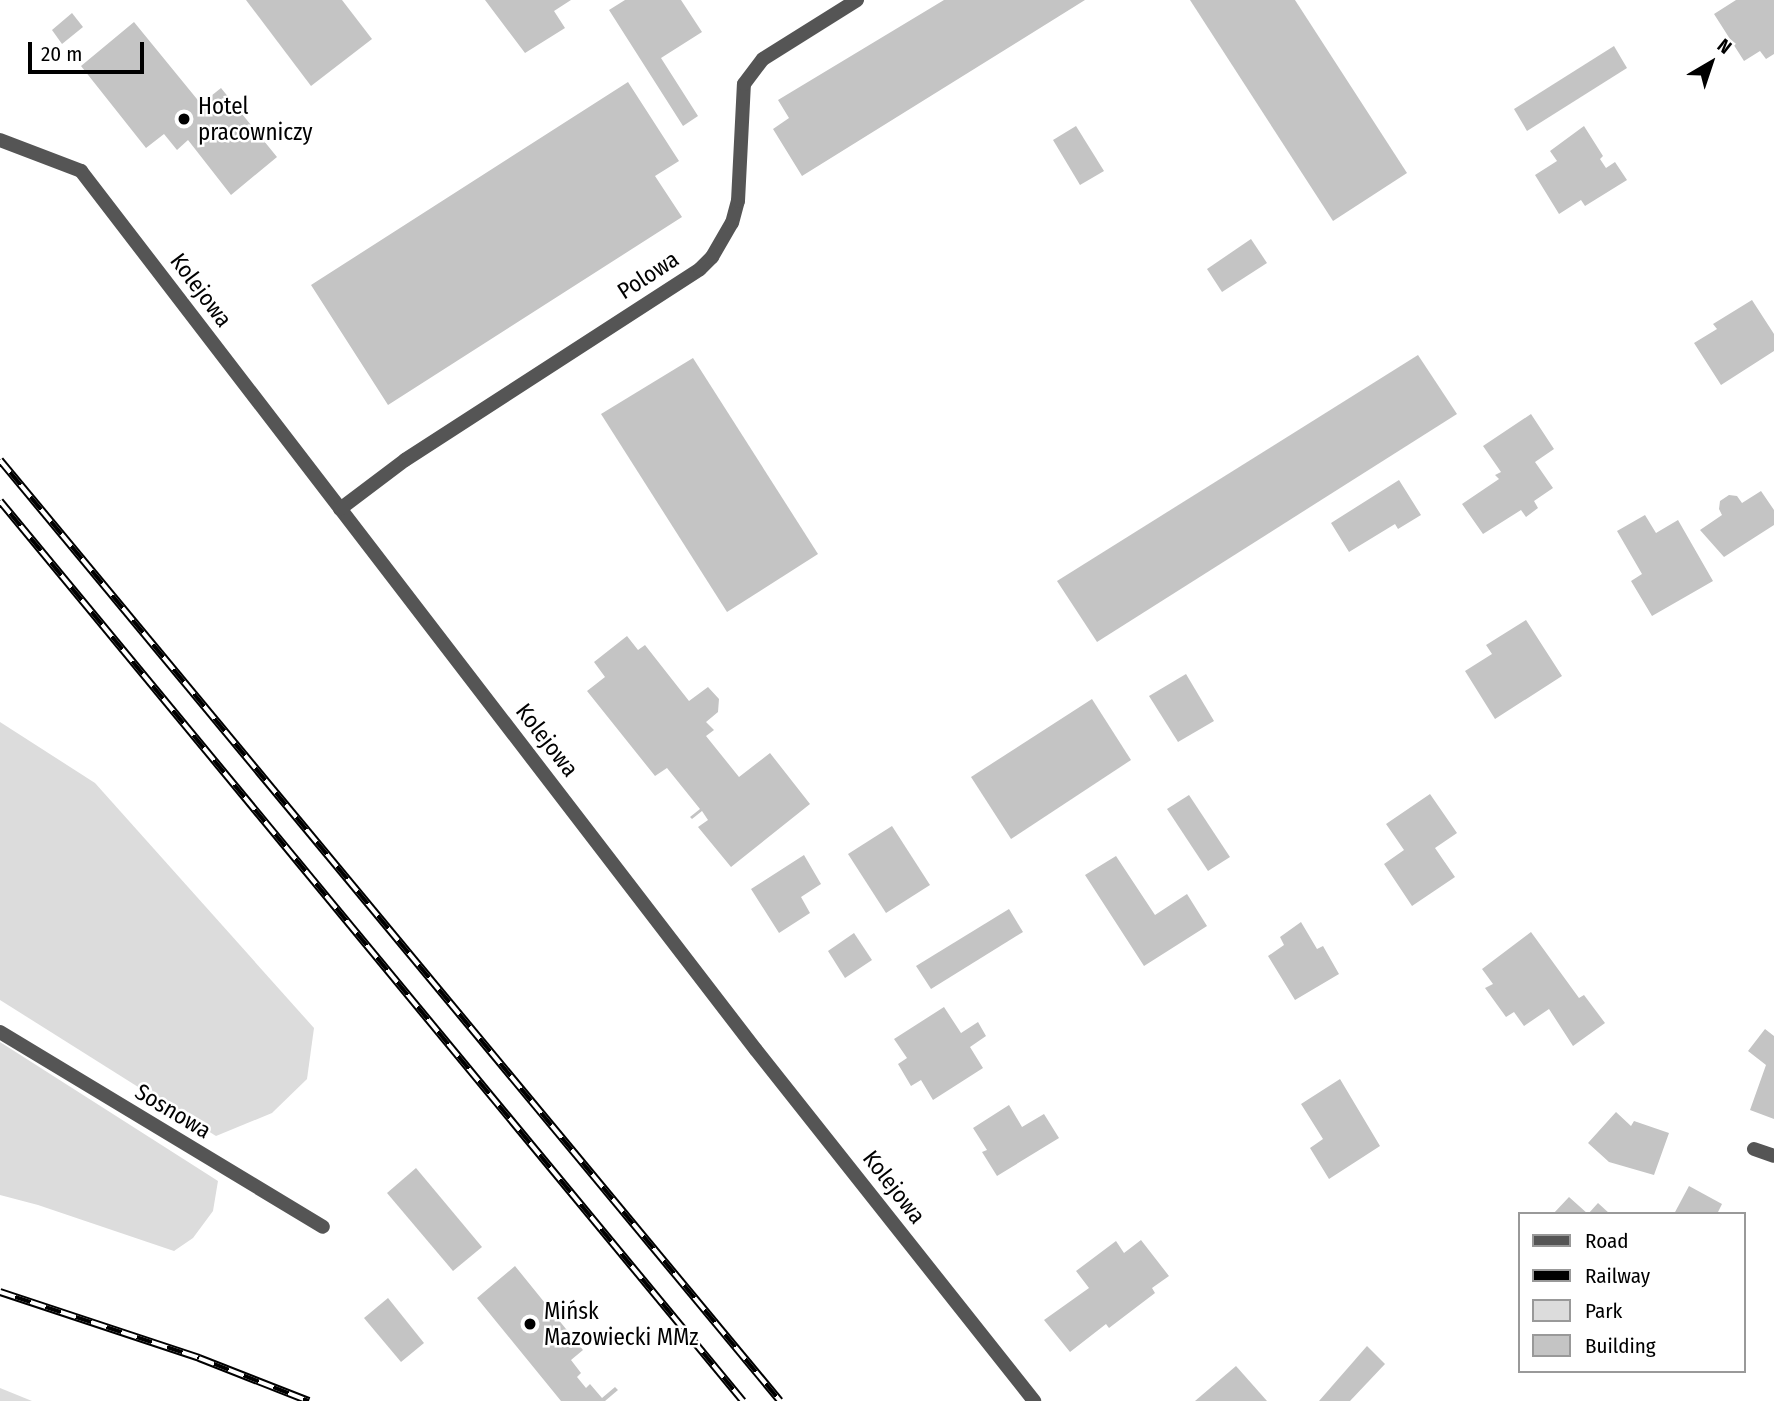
<!DOCTYPE html>
<html>
<head>
<meta charset="utf-8">
<style>
  body { margin:0 }
  #map { position:relative; width:1774px; height:1401px; overflow:hidden; background:#fff; font-family:"Fira Sans Condensed",sans-serif }
  div>[style] { position:absolute }
  .green>* { inset:0; background:#dcdcdc }
  .building>* { inset:0; background:#c4c4c4 }
  .street>* { height:14px; margin:-7px; padding:0 7px; transform-origin:7px; border-radius:7px; background:#555 }
  .rail>* { height:8px; margin-top:-4px; transform-origin:0; background:repeating-linear-gradient(90deg,#fff 0 16px,#000 0 32px); box-sizing:border-box; border-block:2px solid #000 }
  .dots>* { width:19px; height:19px; translate:-50% -50%; box-sizing:border-box; border:4px solid #fff; border-radius:50% }
  span { translate:-50% -50%; white-space:nowrap; text-align:center; line-height:1.15; -webkit-text-stroke:5px #fff; paint-order:stroke }
  .poi-label { font-size:23px; color:#000 }
  .left { translate:0 -50%; text-align:left }
  .street-label { font-size:23px; color:#000 }
  .legend { position:absolute; left:1518px; top:1212px; width:228px; height:161px; box-sizing:border-box; background:#fff; border:2px solid #999; margin:0; padding:9px 12px; list-style:none; font-size:21px; color:#000 }
  .legend li { display:flex; align-items:center; gap:14px; height:35px }
  .legend b { width:35px; border:2px solid #999 }
  .north { position:absolute; left:1676px; top:28px; width:70px; height:70px; -webkit-text-stroke:5px #fff; paint-order:stroke; rotate:39deg; font-size:19px; font-weight:700; line-height:28px; text-align:center; color:#000 }
  .north::after { content:''; display:block; margin:auto; width:24px; height:32px; background:#000; clip-path:polygon(50% 0,100% 100%,50% 72%,0 100%) }
  .scale { position:absolute; left:28px; top:42px; width:116px; height:32px; box-sizing:border-box; border:4px solid #000; border-top:0; padding-left:9px; font-size:21px; line-height:24px; white-space:nowrap; color:#000; -webkit-text-stroke:5px #fff; paint-order:stroke }
</style>
</head>
<body>
<div id="map">
  <div class="green">
    <div style="clip-path:polygon(0 722px,95px 783px,314px 1028px,307px 1079px,272px 1113px,216px 1136px,0 1000px)"></div>
    <div style="clip-path:polygon(0 1042px,218px 1181px,213px 1211px,193px 1238px,174px 1251px,38px 1205px,0 1195px)"></div>
    <div style="clip-path:polygon(0 1388px,32px 1401px,0 1401px)"></div>
  </div>
  <div class="building">
    <div style="clip-path:polygon(246px 0,342px 0,372px 39px,311px 86px)"></div>
    <div style="clip-path:polygon(485px 0,571px 0,554px 11px,565px 28px,525px 53px)"></div>
    <div style="clip-path:polygon(625px 0,681px 0,702px 32px,661px 58px,698px 116px,683px 126px,609px 10px)"></div>
    <div style="clip-path:polygon(944px 0,1085px 0,802px 176px,773px 129px,789px 118px,778px 100px)"></div>
    <div style="clip-path:polygon(1190px 0,1295px 0,1407px 173px,1333px 221px)"></div>
    <div style="clip-path:polygon(1736px 0,1774px 0,1774px 54px,1766px 59px,1760px 51px,1744px 61px,1714px 14px)"></div>
    <div style="clip-path:polygon(72px 13px,83px 27px,62px 44px,52px 30px)"></div>
    <div style="clip-path:polygon(134px 22px,201px 104px,221px 88px,277px 157px,231px 195px,188px 140px,177px 150px,164px 134px,146px 148px,81px 66px)"></div>
    <div style="clip-path:polygon(1614px 46px,1627px 68px,1527px 131px,1514px 109px)"></div>
    <div style="clip-path:polygon(628px 82px,679px 161px,655px 176px,682px 217px,388px 405px,311px 285px)"></div>
    <div style="clip-path:polygon(1076px 126px,1104px 171px,1080px 185px,1053px 140px)"></div>
    <div style="clip-path:polygon(1584px 126px,1603px 156px,1600px 159px,1606px 168px,1615px 162px,1627px 180px,1585px 206px,1581px 200px,1559px 214px,1535px 175px,1557px 161px,1550px 151px)"></div>
    <div style="clip-path:polygon(1251px 239px,1267px 263px,1222px 292px,1207px 269px)"></div>
    <div style="clip-path:polygon(1752px 300px,1774px 334px,1774px 351px,1721px 385px,1694px 343px,1717px 329px,1713px 324px)"></div>
    <div style="clip-path:polygon(1418px 355px,1457px 414px,1097px 642px,1057px 581px)"></div>
    <div style="clip-path:polygon(693px 358px,818px 554px,727px 612px,601px 414px)"></div>
    <div style="clip-path:polygon(1531px 414px,1554px 449px,1535px 462px,1553px 488px,1534px 501px,1538px 508px,1526px 517px,1521px 510px,1483px 534px,1462px 504px,1499px 479px,1495px 475px,1501px 472px,1483px 446px)"></div>
    <div style="clip-path:polygon(1399px 480px,1421px 515px,1398px 529px,1395px 524px,1349px 552px,1331px 523px)"></div>
    <div style="clip-path:polygon(1761px 491px,1774px 510px,1774px 525px,1724px 557px,1700px 530px,1722px 515px,1719px 509px,1720px 501px,1729px 495px,1737px 496px,1742px 503px)"></div>
    <div style="clip-path:polygon(1645px 515px,1656px 533px,1678px 520px,1713px 581px,1652px 616px,1631px 581px,1642px 574px,1617px 531px)"></div>
    <div style="clip-path:polygon(1526px 620px,1562px 676px,1495px 719px,1465px 671px,1492px 654px,1486px 645px)"></div>
    <div style="clip-path:polygon(627px 636px,638px 650px,645px 645px,689px 701px,708px 687px,719px 699px,718px 712px,706px 722px,714px 730px,706px 736px,739px 777px,770px 753px,810px 804px,731px 867px,698px 827px,708px 820px,702px 811px,692px 819px,690px 817px,700px 809px,667px 768px,655px 776px,587px 691px,605px 677px,594px 662px)"></div>
    <div style="clip-path:polygon(1186px 674px,1214px 721px,1178px 742px,1149px 696px)"></div>
    <div style="clip-path:polygon(1092px 699px,1131px 760px,1011px 839px,971px 777px)"></div>
    <div style="clip-path:polygon(1430px 794px,1457px 833px,1435px 848px,1455px 877px,1412px 906px,1384px 864px,1404px 850px,1386px 824px)"></div>
    <div style="clip-path:polygon(1189px 795px,1230px 857px,1208px 871px,1167px 809px)"></div>
    <div style="clip-path:polygon(892px 826px,930px 885px,886px 913px,848px 854px)"></div>
    <div style="clip-path:polygon(804px 855px,821px 884px,801px 897px,810px 913px,779px 933px,751px 889px)"></div>
    <div style="clip-path:polygon(1116px 856px,1155px 915px,1187px 894px,1207px 926px,1144px 966px,1085px 875px)"></div>
    <div style="clip-path:polygon(1009px 909px,1023px 932px,931px 989px,916px 966px)"></div>
    <div style="clip-path:polygon(1301px 922px,1317px 949px,1323px 946px,1339px 974px,1295px 1000px,1268px 956px,1284px 945px,1280px 937px)"></div>
    <div style="clip-path:polygon(1531px 932px,1579px 998px,1584px 995px,1605px 1023px,1573px 1046px,1549px 1009px,1524px 1026px,1514px 1012px,1506px 1017px,1485px 988px,1493px 984px,1482px 969px)"></div>
    <div style="clip-path:polygon(854px 933px,872px 960px,845px 978px,828px 951px)"></div>
    <div style="clip-path:polygon(944px 1007px,961px 1033px,978px 1022px,986px 1036px,970px 1047px,983px 1068px,933px 1100px,921px 1080px,911px 1086px,898px 1064px,907px 1058px,894px 1039px)"></div>
    <div style="clip-path:polygon(1765px 1029px,1774px 1036px,1774px 1119px,1750px 1110px,1766px 1065px,1748px 1051px)"></div>
    <div style="clip-path:polygon(1340px 1079px,1380px 1146px,1329px 1179px,1310px 1148px,1323px 1139px,1301px 1104px)"></div>
    <div style="clip-path:polygon(1009px 1105px,1022px 1127px,1044px 1114px,1059px 1138px,997px 1176px,982px 1152px,987px 1150px,973px 1128px)"></div>
    <div style="clip-path:polygon(1616px 1112px,1631px 1126px,1634px 1121px,1669px 1133px,1654px 1175px,1609px 1162px,1588px 1143px)"></div>
    <div style="clip-path:polygon(416px 1168px,482px 1247px,453px 1271px,387px 1193px)"></div>
    <div style="clip-path:polygon(1689px 1186px,1722px 1204px,1717px 1214px,1674px 1214px)"></div>
    <div style="clip-path:polygon(1569px 1197px,1588px 1214px,1598px 1203px,1610px 1214px,1553px 1214px)"></div>
    <div style="clip-path:polygon(1141px 1240px,1169px 1276px,1152px 1288px,1155px 1293px,1109px 1328px,1106px 1324px,1070px 1352px,1044px 1320px,1089px 1288px,1076px 1271px,1116px 1241px,1124px 1253px)"></div>
    <div style="clip-path:polygon(515px 1266px,583px 1350px,571px 1360px,581px 1373px,577px 1377px,586px 1388px,590px 1384px,602px 1398px,615px 1387px,618px 1390px,605px 1401px,561px 1401px,477px 1298px)"></div>
    <div style="clip-path:polygon(388px 1298px,424px 1343px,401px 1362px,364px 1318px)"></div>
    <div style="clip-path:polygon(1367px 1346px,1385px 1364px,1350px 1401px,1319px 1401px)"></div>
    <div style="clip-path:polygon(1236px 1366px,1267px 1401px,1195px 1401px)"></div>
  </div>
  <div class="street">
    <div style="left:0;top:140px;width:87px;rotate:20.9deg"></div>
    <div style="left:81px;top:171px;width:1108px;rotate:52.48deg"></div>
    <div style="left:756px;top:1050px;width:448px;rotate:51.6deg"></div>
    <div style="left:340px;top:509px;width:81px;rotate:-37deg"></div>
    <div style="left:405px;top:460px;width:351px;rotate:-32.9deg"></div>
    <div style="left:700px;top:269px;width:17px;rotate:-45deg"></div>
    <div style="left:712px;top:257px;width:39px;rotate:-60deg"></div>
    <div style="left:732px;top:223px;width:23px;rotate:-75deg"></div>
    <div style="left:738px;top:201px;width:117px;rotate:-87.1deg"></div>
    <div style="left:744px;top:84px;width:31px;rotate:-53deg"></div>
    <div style="left:763px;top:59px;width:111px;rotate:-32.1deg"></div>
    <div style="left:0;top:1032px;width:377px;rotate:31.1deg"></div>
    <div style="left:1754px;top:1149px;width:21px;rotate:19deg"></div>
  </div>
  <div class="rail">
    <div style="left:0;top:460px;width:1222px;rotate:50.34deg"></div>
    <div style="left:0;top:501px;width:1167px;rotate:50.46deg"></div>
    <div style="left:0;top:1292px;width:210px;rotate:18.3deg"></div>
    <div style="left:199px;top:1358px;width:118px;rotate:21.4deg"></div>
  </div>
  <div class="dots">
    <div style="left:184px;top:119px;background:#000"></div>
    <div style="left:530px;top:1324px;background:#000"></div>
  </div>
  <div class="poi-label">
    <span class="left" style="left:198px;top:119px">Hotel<br>pracowniczy</span>
    <span class="left" style="left:544px;top:1324px">Mińsk<br>Mazowiecki MMz</span>
  </div>
  <div class="street-label">
    <span style="left:648px;top:275px;rotate:-33deg">Polowa</span>
    <span style="left:201px;top:290px;rotate:53deg">Kolejowa</span>
    <span style="left:547px;top:740px;rotate:52deg">Kolejowa</span>
    <span style="left:173px;top:1111px;rotate:31deg">Sosnowa</span>
    <span style="left:894px;top:1187px;rotate:52deg">Kolejowa</span>
  </div>
  <ul class="legend">
  <li><b style="height:9px;background:#555"></b>Road</li>
  <li><b style="height:9px;background:#000"></b>Railway</li>
  <li><b style="height:19px;background:#dcdcdc"></b>Park</li>
  <li><b style="height:19px;background:#c4c4c4"></b>Building</li>
  </ul>
  <div class="north">N</div>
  <div class="scale">20 m</div>
</div>
</body>
</html>
